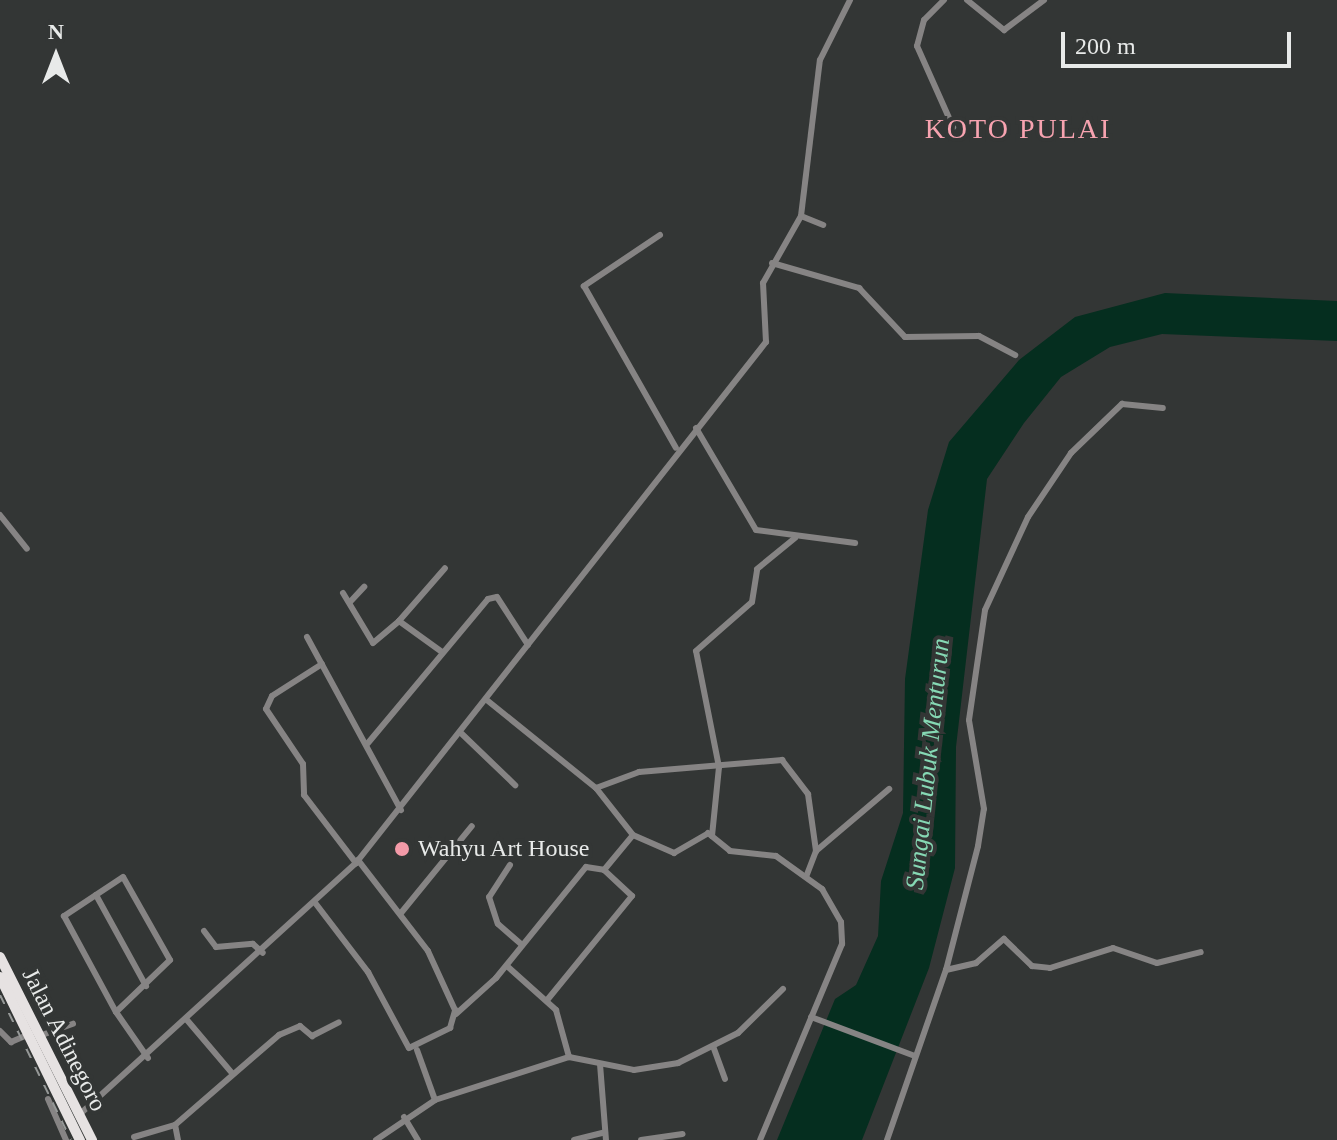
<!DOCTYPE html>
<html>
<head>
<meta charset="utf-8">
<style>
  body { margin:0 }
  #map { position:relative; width:1337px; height:1140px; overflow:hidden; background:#333635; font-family:Georgia,serif }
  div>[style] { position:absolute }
  .water>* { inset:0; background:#052e1f }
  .minor>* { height:6px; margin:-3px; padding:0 3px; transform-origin:3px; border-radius:3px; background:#868484 }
  .trunk>* { height:10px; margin:-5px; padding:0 5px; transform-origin:5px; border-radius:5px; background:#e6e2e2 }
  .rail>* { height:2px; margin-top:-1px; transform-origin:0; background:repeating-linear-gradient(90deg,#959897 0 10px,transparent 0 20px) }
  .dots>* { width:22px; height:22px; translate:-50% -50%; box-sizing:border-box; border:4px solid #333635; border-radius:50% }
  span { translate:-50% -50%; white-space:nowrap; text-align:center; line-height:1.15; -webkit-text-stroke:8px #333635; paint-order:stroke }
  .poi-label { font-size:24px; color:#e8eae9 }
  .left { translate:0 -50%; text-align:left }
  .street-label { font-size:24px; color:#e8eae9 }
  .water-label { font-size:26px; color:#86d8b4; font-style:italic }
  .quarter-label { font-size:28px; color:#f7a3b0; letter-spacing:2px }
  .north { position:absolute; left:16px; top:16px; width:80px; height:80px; -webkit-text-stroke:6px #333635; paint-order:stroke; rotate:0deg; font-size:22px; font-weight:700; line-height:32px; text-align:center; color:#e8eae9 }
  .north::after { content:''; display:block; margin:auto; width:28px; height:36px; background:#e8eae9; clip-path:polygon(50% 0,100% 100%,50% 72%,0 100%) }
  .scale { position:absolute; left:1061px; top:32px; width:230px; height:36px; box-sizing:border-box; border:4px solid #e8eae9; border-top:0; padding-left:10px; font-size:24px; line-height:28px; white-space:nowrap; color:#e8eae9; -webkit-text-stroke:6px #333635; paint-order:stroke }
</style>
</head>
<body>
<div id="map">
  <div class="water">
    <div style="clip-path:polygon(1165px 293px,1337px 301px,1337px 341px,1162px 334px,1110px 347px,1061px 377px,1024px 423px,987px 479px,956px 747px,955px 868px,929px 968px,862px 1140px,777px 1140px,835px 999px,856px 985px,878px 936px,881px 881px,903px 813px,905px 679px,928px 510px,949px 442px,1019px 360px,1075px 317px)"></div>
  </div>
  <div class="minor">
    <div style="left:944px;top:0;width:28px;rotate:135deg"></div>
    <div style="left:924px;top:20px;width:27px;rotate:105deg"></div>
    <div style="left:917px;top:46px;width:89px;rotate:66deg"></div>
    <div style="left:967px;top:0;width:48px;rotate:39deg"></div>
    <div style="left:1004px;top:30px;width:50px;rotate:-36.9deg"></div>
    <div style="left:801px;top:216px;width:24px;rotate:22deg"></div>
    <div style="left:660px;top:235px;width:92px;rotate:146.1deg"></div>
    <div style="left:584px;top:286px;width:186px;rotate:60.4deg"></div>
    <div style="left:772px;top:263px;width:91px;rotate:16deg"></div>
    <div style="left:859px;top:288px;width:67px;rotate:46.8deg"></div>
    <div style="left:905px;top:337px;width:74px;rotate:-0.8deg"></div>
    <div style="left:979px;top:336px;width:41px;rotate:27.8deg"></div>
    <div style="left:696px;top:428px;width:118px;rotate:59.5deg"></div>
    <div style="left:756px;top:530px;width:100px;rotate:7.5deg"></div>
    <div style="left:0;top:515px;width:43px;rotate:51.5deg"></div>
    <div style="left:343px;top:593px;width:58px;rotate:59deg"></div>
    <div style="left:373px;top:643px;width:34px;rotate:-40deg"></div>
    <div style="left:350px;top:602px;width:21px;rotate:-47deg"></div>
    <div style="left:307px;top:637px;width:197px;rotate:61.5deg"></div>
    <div style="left:442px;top:652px;width:53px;rotate:-144.2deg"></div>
    <div style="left:399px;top:621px;width:70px;rotate:-49deg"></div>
    <div style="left:322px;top:664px;width:59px;rotate:147.4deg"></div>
    <div style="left:272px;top:696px;width:14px;rotate:115deg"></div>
    <div style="left:266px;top:709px;width:66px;rotate:56.1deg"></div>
    <div style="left:303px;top:764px;width:31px;rotate:88deg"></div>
    <div style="left:304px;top:795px;width:86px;rotate:52.6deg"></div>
    <div style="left:488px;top:701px;width:139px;rotate:38.9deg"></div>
    <div style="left:596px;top:788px;width:46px;rotate:-20.4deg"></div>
    <div style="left:639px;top:772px;width:144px;rotate:-4.8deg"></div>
    <div style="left:782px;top:760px;width:43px;rotate:52.6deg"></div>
    <div style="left:808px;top:794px;width:58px;rotate:82deg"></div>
    <div style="left:816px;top:851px;width:26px;rotate:111deg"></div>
    <div style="left:462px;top:734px;width:74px;rotate:43.9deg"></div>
    <div style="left:368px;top:743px;width:187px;rotate:-50.2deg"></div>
    <div style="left:488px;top:599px;width:9px;rotate:-13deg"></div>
    <div style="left:497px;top:597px;width:57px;rotate:57.1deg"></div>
    <div style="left:596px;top:788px;width:60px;rotate:51.8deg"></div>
    <div style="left:633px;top:835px;width:45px;rotate:23.7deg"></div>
    <div style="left:674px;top:853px;width:39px;rotate:-30deg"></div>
    <div style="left:708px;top:833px;width:28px;rotate:39deg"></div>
    <div style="left:730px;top:851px;width:46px;rotate:6.2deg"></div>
    <div style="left:776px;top:856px;width:57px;rotate:35.7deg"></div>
    <div style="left:822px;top:889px;width:38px;rotate:60deg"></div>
    <div style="left:841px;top:922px;width:22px;rotate:87deg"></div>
    <div style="left:842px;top:944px;width:212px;rotate:112.7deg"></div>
    <div style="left:712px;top:836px;width:69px;rotate:-84.2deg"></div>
    <div style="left:719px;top:767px;width:118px;rotate:-101.2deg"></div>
    <div style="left:696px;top:651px;width:74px;rotate:-41.2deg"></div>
    <div style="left:752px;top:602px;width:33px;rotate:-81deg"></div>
    <div style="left:757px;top:569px;width:49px;rotate:-39.2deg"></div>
    <div style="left:816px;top:851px;width:96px;rotate:-40.3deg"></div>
    <div style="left:510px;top:865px;width:38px;rotate:123deg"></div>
    <div style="left:489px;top:897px;width:28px;rotate:72deg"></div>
    <div style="left:498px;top:924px;width:32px;rotate:41deg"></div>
    <div style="left:96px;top:895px;width:104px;rotate:61.2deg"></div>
    <div style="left:316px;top:904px;width:86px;rotate:52.6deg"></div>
    <div style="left:368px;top:972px;width:86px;rotate:61.7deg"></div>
    <div style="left:409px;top:1048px;width:46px;rotate:-26deg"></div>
    <div style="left:450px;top:1028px;width:19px;rotate:-74deg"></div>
    <div style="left:455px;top:1010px;width:65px;rotate:-114.6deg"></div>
    <div style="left:428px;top:951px;width:115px;rotate:-127.6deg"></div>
    <div style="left:401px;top:913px;width:112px;rotate:-50.8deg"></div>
    <div style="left:204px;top:931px;width:20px;rotate:53deg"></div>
    <div style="left:216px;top:947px;width:37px;rotate:-5deg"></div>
    <div style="left:253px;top:944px;width:13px;rotate:42deg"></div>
    <div style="left:507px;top:966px;width:66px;rotate:41.9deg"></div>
    <div style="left:556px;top:1010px;width:49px;rotate:74.5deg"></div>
    <div style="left:946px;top:970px;width:31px;rotate:-13deg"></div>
    <div style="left:976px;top:963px;width:37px;rotate:-41deg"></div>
    <div style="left:1004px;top:939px;width:39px;rotate:44deg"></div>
    <div style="left:1032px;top:966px;width:18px;rotate:6deg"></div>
    <div style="left:1050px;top:968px;width:66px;rotate:-17.6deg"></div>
    <div style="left:1113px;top:948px;width:46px;rotate:18.8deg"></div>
    <div style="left:1157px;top:963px;width:45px;rotate:-14deg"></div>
    <div style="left:548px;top:999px;width:133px;rotate:-50.8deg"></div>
    <div style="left:632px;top:896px;width:38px;rotate:-137deg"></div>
    <div style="left:604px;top:870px;width:45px;rotate:-50.4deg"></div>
    <div style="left:116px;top:1012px;width:75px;rotate:-43.9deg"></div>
    <div style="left:170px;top:960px;width:95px;rotate:-119.5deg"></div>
    <div style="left:123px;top:877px;width:71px;rotate:146.5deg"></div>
    <div style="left:64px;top:916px;width:109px;rotate:61.6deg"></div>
    <div style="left:116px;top:1012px;width:56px;rotate:55.2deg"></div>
    <div style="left:456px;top:1014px;width:54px;rotate:-42deg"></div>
    <div style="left:496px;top:978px;width:143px;rotate:-51deg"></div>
    <div style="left:586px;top:867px;width:18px;rotate:9deg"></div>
    <div style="left:811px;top:1017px;width:111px;rotate:20.6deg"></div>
    <div style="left:187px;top:1020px;width:70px;rotate:49.7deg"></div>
    <div style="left:0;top:1031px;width:16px;rotate:45deg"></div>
    <div style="left:11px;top:1042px;width:21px;rotate:-23deg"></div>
    <div style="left:42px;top:1035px;width:33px;rotate:-20deg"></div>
    <div style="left:713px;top:1046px;width:35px;rotate:70deg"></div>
    <div style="left:417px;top:1050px;width:53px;rotate:70.2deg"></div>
    <div style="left:600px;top:1064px;width:76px;rotate:85.5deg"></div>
    <div style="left:48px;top:1099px;width:45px;rotate:66.3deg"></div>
    <div style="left:80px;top:1114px;width:373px;rotate:-42.3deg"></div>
    <div style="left:356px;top:863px;width:663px;rotate:-51.8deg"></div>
    <div style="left:766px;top:342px;width:59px;rotate:-92.9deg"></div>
    <div style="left:763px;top:283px;width:77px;rotate:-60.4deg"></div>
    <div style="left:801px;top:216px;width:157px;rotate:-83.1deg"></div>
    <div style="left:820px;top:60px;width:67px;rotate:-63.4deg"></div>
    <div style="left:404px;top:1117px;width:27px;rotate:59deg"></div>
    <div style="left:134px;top:1137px;width:43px;rotate:-16.3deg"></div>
    <div style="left:178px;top:1140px;width:15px;rotate:-101deg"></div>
    <div style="left:175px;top:1125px;width:138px;rotate:-40.9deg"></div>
    <div style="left:279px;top:1035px;width:23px;rotate:-23deg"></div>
    <div style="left:300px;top:1026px;width:16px;rotate:40deg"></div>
    <div style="left:312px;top:1036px;width:30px;rotate:-27deg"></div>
    <div style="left:376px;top:1140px;width:71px;rotate:-34.1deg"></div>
    <div style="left:435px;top:1100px;width:141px;rotate:-17.8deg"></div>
    <div style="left:569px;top:1057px;width:66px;rotate:11.3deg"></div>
    <div style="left:634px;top:1070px;width:45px;rotate:-9deg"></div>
    <div style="left:678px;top:1063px;width:67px;rotate:-26.6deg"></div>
    <div style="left:738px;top:1033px;width:63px;rotate:-44.4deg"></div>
    <div style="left:574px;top:1140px;width:32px;rotate:-14deg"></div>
    <div style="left:641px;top:1140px;width:42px;rotate:-8.1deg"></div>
    <div style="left:887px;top:1140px;width:180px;rotate:-70.9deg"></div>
    <div style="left:946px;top:970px;width:128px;rotate:-75.5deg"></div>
    <div style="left:978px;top:846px;width:37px;rotate:-81deg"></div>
    <div style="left:984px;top:809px;width:90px;rotate:-99.6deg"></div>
    <div style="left:969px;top:720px;width:111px;rotate:-81.7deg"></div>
    <div style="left:985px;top:610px;width:102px;rotate:-65.2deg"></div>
    <div style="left:1028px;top:517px;width:77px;rotate:-56.1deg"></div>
    <div style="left:1071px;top:453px;width:71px;rotate:-43.9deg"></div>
    <div style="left:1122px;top:404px;width:41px;rotate:5.6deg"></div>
  </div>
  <div class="trunk">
    <div style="left:0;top:957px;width:205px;rotate:63.3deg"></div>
    <div style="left:0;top:977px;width:182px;rotate:63.9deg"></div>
  </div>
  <div class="rail">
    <div style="left:0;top:995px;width:161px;rotate:63.9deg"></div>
  </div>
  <div class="dots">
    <div style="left:402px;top:849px;background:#f39aa8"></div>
  </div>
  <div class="poi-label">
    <span class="left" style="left:418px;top:849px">Wahyu Art House</span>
  </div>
  <div class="street-label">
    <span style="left:64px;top:1040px;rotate:63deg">Jalan Adinegoro</span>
  </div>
  <div class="water-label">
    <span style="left:928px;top:764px;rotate:-84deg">Sungai Lubuk Menturun</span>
  </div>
  <div class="quarter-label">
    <span style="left:1018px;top:129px">KOTO PULAI</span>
  </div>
  <div class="north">N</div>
  <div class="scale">200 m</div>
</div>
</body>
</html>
